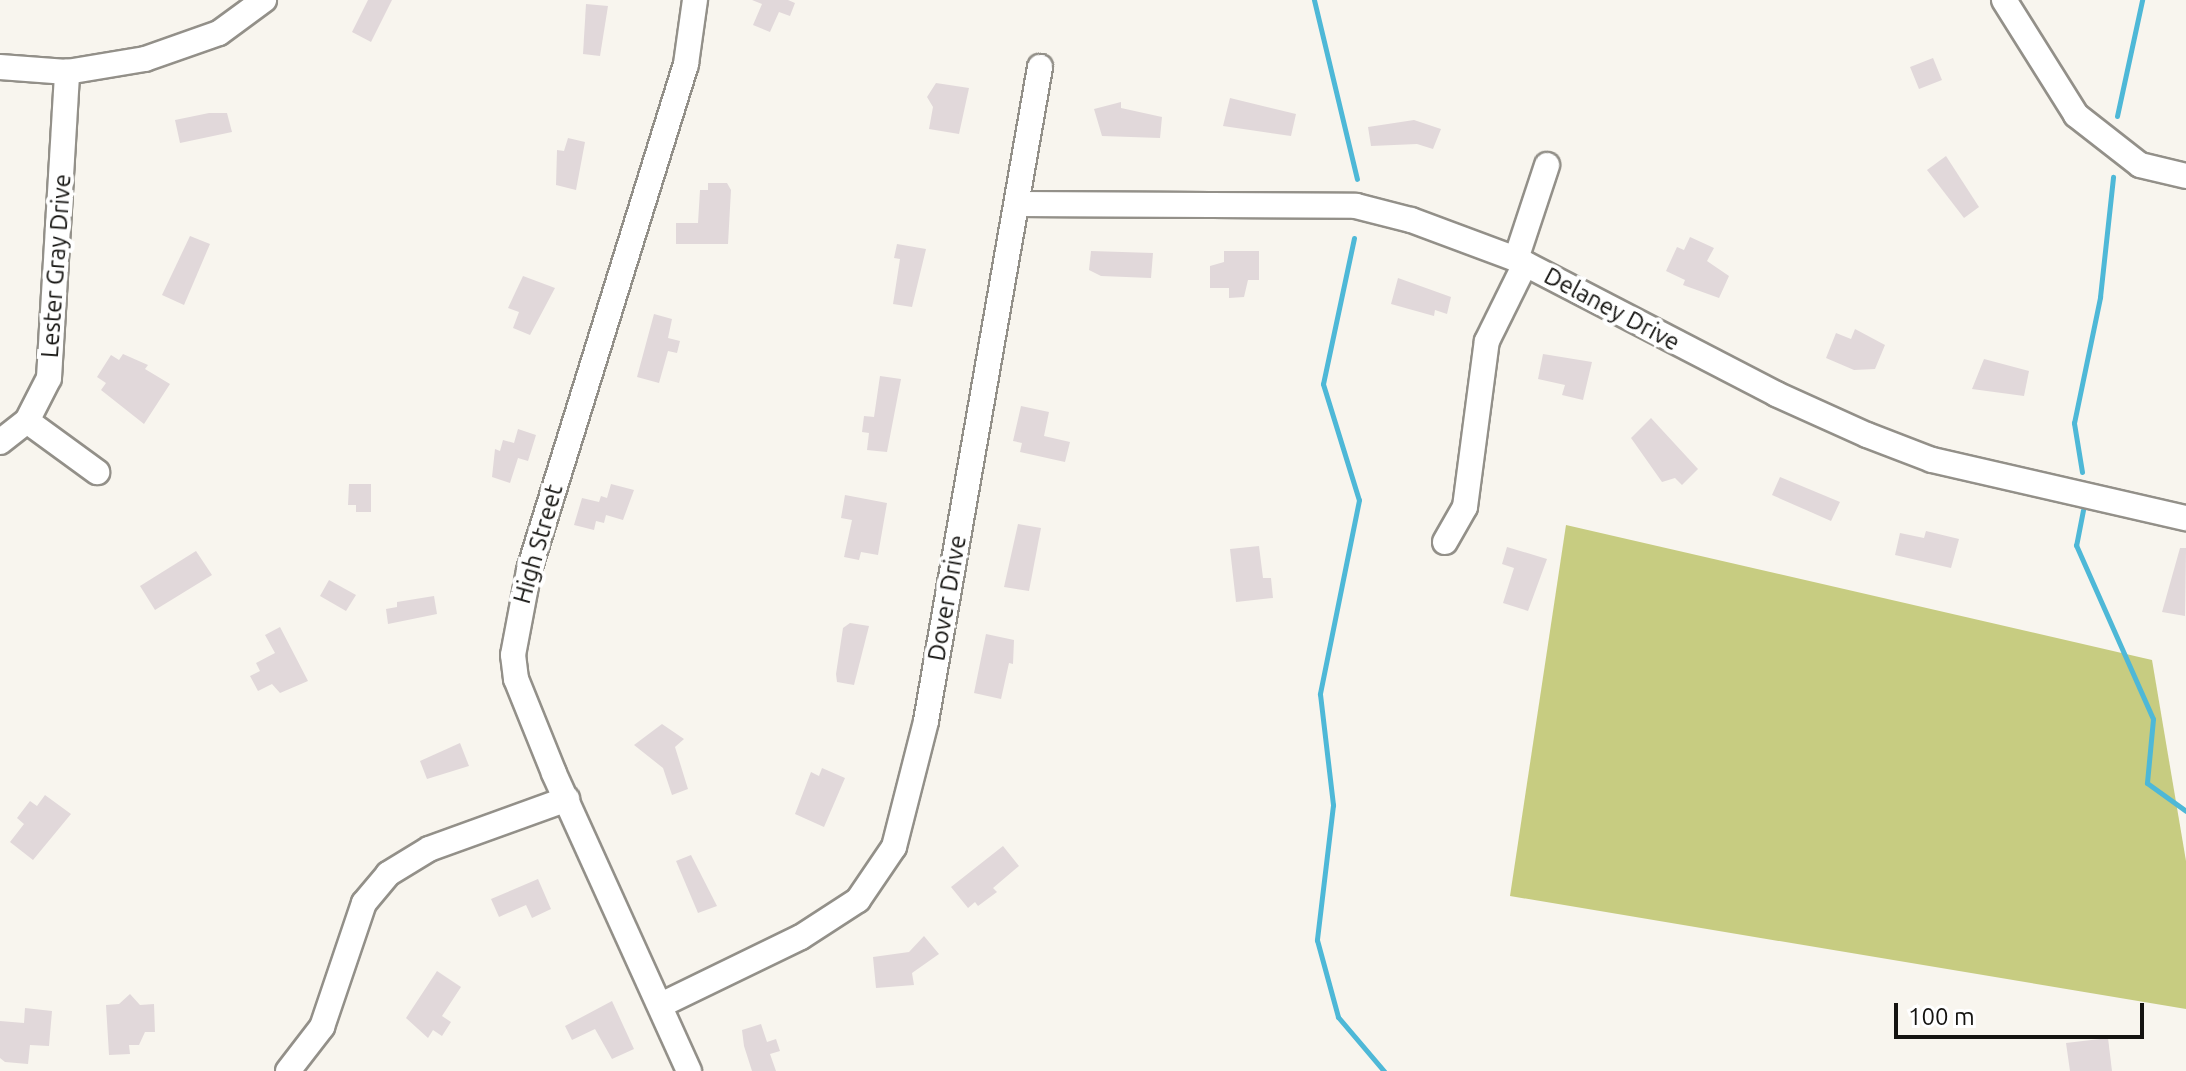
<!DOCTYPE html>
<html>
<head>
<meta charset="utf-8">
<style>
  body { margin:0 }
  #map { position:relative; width:2186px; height:1071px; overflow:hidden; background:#f8f5ee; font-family:Ubuntu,sans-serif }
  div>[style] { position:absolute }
  .green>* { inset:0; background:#c7cc81 }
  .stream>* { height:5px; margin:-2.5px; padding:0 2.5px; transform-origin:2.5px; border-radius:2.5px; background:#4eb8d7 }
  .building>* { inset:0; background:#e1d8da }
  .roads { filter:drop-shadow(2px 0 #939089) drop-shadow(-2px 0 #939089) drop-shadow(0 2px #939089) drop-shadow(0 -2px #939089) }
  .minor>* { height:24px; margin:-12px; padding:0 12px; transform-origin:12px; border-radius:12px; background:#fff }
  span { translate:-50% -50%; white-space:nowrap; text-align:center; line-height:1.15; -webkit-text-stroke:8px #fff; paint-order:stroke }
  .street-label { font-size:24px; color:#141310 }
  .scale { position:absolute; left:1894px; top:1003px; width:250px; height:36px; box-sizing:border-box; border:4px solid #141310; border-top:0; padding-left:10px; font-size:24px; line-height:28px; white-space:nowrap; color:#141310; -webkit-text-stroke:6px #fff; paint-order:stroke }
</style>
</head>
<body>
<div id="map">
  <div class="green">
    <div style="clip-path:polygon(1566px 525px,2152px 660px,2186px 861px,2186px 1009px,1510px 896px)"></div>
  </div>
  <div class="stream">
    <div style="left:1314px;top:0;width:184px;rotate:76.5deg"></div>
    <div style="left:2117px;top:116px;width:119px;rotate:-77.8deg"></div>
    <div style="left:1354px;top:238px;width:149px;rotate:102deg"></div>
    <div style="left:1323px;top:384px;width:121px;rotate:72.8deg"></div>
    <div style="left:1359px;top:500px;width:198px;rotate:101.4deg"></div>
    <div style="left:1320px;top:694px;width:112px;rotate:83.3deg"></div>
    <div style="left:1333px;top:805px;width:136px;rotate:96.8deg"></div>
    <div style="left:1317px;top:940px;width:80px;rotate:74.7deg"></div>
    <div style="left:1338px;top:1017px;width:71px;rotate:49.6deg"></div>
    <div style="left:2082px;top:472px;width:50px;rotate:-99.3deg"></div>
    <div style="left:2074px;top:423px;width:129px;rotate:-78.3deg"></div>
    <div style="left:2100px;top:297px;width:121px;rotate:-83.8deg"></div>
    <div style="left:2083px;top:510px;width:36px;rotate:101deg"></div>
    <div style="left:2076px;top:545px;width:190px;rotate:66.1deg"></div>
    <div style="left:2153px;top:719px;width:64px;rotate:95.4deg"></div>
    <div style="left:2147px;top:783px;width:48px;rotate:35.7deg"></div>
  </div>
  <div class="building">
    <div style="clip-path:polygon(368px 0,392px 0,371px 42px,352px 32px)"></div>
    <div style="clip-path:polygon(752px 0,788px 0,795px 3px,790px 16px,779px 12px,770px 32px,753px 25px,762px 4px)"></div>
    <div style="clip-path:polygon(586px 4px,608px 6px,600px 56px,583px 54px)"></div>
    <div style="clip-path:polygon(1933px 58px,1942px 80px,1919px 89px,1910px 67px)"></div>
    <div style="clip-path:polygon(936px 83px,969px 88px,959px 134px,929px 129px,933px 107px,927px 97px)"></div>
    <div style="clip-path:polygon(1230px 98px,1296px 114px,1291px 136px,1223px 126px)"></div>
    <div style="clip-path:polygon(1121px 102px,1121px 108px,1162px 117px,1160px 138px,1102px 136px,1094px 109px)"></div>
    <div style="clip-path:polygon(209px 113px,227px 113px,232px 132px,180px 143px,175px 120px)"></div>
    <div style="clip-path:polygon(1414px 120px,1441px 129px,1433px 149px,1417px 144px,1371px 146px,1368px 127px)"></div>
    <div style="clip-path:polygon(568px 138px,585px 142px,576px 190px,556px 185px,557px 150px,564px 151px)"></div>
    <div style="clip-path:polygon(1946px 156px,1979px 207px,1964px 218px,1927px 170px)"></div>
    <div style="clip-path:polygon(708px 183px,727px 183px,731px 190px,728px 244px,676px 244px,676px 223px,698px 223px,700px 190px,708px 190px)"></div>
    <div style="clip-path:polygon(190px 236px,210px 244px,184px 305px,162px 295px)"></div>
    <div style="clip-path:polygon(1690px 237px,1714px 248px,1707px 261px,1729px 276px,1719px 298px,1683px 285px,1685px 280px,1666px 271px,1677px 247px,1684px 250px)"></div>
    <div style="clip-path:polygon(897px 244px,926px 249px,912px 307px,893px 304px,900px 259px,894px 258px)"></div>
    <div style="clip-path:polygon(1091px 251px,1153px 253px,1151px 278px,1101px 276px,1089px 270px)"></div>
    <div style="clip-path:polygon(1224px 251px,1259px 251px,1259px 280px,1248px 280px,1244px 297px,1229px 298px,1229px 288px,1210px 288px,1210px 266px,1224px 262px)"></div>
    <div style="clip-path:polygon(523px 276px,555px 288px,530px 335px,513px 328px,519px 312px,508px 308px)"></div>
    <div style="clip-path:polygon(1398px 278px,1451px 297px,1447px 314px,1435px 310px,1434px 316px,1391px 304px)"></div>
    <div style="clip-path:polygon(654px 314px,672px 319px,668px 338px,680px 341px,677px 353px,668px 351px,659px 383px,637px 377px)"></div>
    <div style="clip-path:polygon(1855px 329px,1885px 345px,1875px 369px,1854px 370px,1826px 358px,1836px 333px,1851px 339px)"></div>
    <div style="clip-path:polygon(123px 354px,148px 365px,145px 369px,170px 384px,144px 424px,101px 390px,106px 383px,97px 377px,111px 355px,119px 360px)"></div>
    <div style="clip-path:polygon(1543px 354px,1592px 362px,1583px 400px,1562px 395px,1565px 385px,1538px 379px)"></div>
    <div style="clip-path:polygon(1984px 359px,2029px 371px,2024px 396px,1972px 389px)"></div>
    <div style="clip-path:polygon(880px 376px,901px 379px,887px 452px,867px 450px,869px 433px,862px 432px,864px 416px,874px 417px)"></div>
    <div style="clip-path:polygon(1021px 406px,1049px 412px,1044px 436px,1070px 442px,1065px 462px,1020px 452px,1022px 443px,1013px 441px)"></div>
    <div style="clip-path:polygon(1651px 418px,1698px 469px,1682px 485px,1675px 478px,1662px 482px,1631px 438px)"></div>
    <div style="clip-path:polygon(518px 429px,536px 435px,528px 461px,518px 458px,510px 483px,492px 477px,495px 449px,500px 451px,503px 440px,514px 443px)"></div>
    <div style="clip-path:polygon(1780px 477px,1840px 502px,1831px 521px,1772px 495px)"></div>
    <div style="clip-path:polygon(349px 484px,371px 484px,371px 512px,356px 512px,356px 505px,348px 505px)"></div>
    <div style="clip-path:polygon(611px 484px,634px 490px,623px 520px,606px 515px,604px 523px,596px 521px,594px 530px,574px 525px,582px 498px,599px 502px,601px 496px,607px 498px)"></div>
    <div style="clip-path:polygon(845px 495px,887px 503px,878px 555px,861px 552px,859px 560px,844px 557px,852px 520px,841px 518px)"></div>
    <div style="clip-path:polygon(1018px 524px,1041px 528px,1029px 591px,1004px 587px)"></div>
    <div style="clip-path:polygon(1926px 531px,1959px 539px,1951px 568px,1895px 555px,1900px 533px,1924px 538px)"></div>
    <div style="clip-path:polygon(1259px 546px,1263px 578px,1271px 578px,1273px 598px,1236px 602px,1230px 549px)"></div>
    <div style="clip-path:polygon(1507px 547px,1547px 559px,1528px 611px,1503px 603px,1514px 568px,1502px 564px)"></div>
    <div style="clip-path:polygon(2180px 548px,2186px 548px,2185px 616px,2162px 612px)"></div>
    <div style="clip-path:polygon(196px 551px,212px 575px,155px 610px,140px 586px)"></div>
    <div style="clip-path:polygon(329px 580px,356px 595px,346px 611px,320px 596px)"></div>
    <div style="clip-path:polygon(434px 596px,437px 614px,388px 624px,386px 609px,397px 607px,397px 602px)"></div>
    <div style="clip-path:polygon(850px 623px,869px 626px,854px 685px,837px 682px,836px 674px,843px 628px)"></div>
    <div style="clip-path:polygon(280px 627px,308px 681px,280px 693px,272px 684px,258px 691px,250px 676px,260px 671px,256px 663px,275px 653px,265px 635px)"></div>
    <div style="clip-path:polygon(986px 634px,1014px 640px,1013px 664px,1009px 663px,1001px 699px,974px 693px)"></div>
    <div style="clip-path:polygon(662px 724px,684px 739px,675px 747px,688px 789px,672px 795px,663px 768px,634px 745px)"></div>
    <div style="clip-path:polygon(460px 743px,469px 766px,427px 779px,420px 761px)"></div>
    <div style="clip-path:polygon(822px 768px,845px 778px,824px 827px,795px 814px,811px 772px,819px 776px)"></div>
    <div style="clip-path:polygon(45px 795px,71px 814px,33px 860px,10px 842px,24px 824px,17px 818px,30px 801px,37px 806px)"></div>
    <div style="clip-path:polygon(1003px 846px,1019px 866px,993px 888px,997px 892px,978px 906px,975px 902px,968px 908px,951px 887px)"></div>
    <div style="clip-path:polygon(691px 855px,717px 906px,698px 913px,676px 861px)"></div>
    <div style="clip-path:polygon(538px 879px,551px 909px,532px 918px,526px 905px,499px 917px,491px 899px)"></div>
    <div style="clip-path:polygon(924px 936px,939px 954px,912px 973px,914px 985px,876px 988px,873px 957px,909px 952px)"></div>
    <div style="clip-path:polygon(437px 971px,461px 987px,442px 1016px,451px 1022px,442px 1036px,433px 1030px,428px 1038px,406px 1018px)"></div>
    <div style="clip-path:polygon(130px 994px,140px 1005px,154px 1004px,155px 1032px,145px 1032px,139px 1045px,129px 1045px,130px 1054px,109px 1055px,106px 1005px,119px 1004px)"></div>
    <div style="clip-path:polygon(612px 1001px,634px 1049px,612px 1059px,595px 1029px,572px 1040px,565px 1026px)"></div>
    <div style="clip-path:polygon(25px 1008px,52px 1011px,49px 1046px,30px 1045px,28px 1064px,5px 1062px,0 1058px,0 1021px,24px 1023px)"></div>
    <div style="clip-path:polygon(761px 1024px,767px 1042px,776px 1039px,780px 1051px,770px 1054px,776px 1071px,752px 1071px,744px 1046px,742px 1030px)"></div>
    <div style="clip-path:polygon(2108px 1038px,2112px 1071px,2070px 1071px,2066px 1043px)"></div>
  </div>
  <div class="roads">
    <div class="minor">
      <div style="left:2004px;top:0;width:136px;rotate:57.9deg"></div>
      <div style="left:2076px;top:115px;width:81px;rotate:38deg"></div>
      <div style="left:2140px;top:165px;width:47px;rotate:13.4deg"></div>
      <div style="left:0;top:67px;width:67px;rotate:4.3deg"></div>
      <div style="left:67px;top:72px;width:79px;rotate:-9.5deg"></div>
      <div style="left:145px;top:59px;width:78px;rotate:-19.4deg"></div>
      <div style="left:219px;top:33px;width:56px;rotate:-36.3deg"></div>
      <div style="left:1017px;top:204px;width:339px;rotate:0.3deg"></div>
      <div style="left:1356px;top:206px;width:57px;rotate:14.3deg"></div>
      <div style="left:1411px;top:220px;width:112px;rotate:20.4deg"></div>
      <div style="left:1516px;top:259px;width:293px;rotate:27.4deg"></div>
      <div style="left:1776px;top:394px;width:100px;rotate:24.3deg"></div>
      <div style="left:1867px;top:435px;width:70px;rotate:21deg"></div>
      <div style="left:1932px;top:460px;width:261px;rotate:12.9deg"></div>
      <div style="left:1516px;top:259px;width:99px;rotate:-71.7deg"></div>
      <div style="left:27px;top:421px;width:87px;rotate:36.1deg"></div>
      <div style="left:0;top:442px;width:34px;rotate:-38deg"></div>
      <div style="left:27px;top:421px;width:48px;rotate:-62.9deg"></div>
      <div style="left:49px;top:378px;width:307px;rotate:-86.6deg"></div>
      <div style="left:1445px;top:542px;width:40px;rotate:-60.3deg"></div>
      <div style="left:1465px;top:507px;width:167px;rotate:-82.5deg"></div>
      <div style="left:1487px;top:341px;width:86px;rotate:-63.7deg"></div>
      <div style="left:663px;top:1004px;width:153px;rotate:-25.9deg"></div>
      <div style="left:801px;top:937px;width:68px;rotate:-33deg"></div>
      <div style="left:858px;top:900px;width:64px;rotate:-55.8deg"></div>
      <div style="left:894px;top:847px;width:130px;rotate:-75.7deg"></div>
      <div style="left:926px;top:721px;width:664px;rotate:-80.11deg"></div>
      <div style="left:288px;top:1071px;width:56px;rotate:-52.3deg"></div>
      <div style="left:322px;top:1027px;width:131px;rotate:-71.3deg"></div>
      <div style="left:364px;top:903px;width:38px;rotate:-50deg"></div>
      <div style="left:388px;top:874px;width:48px;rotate:-31.4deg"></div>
      <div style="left:429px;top:849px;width:147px;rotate:-19.9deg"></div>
      <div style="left:689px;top:1071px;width:327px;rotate:-114.4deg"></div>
      <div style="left:554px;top:773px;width:101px;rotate:-112deg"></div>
      <div style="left:516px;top:679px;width:24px;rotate:-97deg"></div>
      <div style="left:513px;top:655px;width:86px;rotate:-79.3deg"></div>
      <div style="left:529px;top:570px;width:530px;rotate:-72.76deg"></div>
      <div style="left:686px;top:64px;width:65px;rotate:-82deg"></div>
    </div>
  </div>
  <div class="street-label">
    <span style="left:56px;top:266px;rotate:-86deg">Lester Gray Drive</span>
    <span style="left:1612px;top:309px;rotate:28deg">Delaney Drive</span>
    <span style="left:538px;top:544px;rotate:-74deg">High Street</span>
    <span style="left:947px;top:598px;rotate:-80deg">Dover Drive</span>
  </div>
  <div class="scale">100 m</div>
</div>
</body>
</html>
